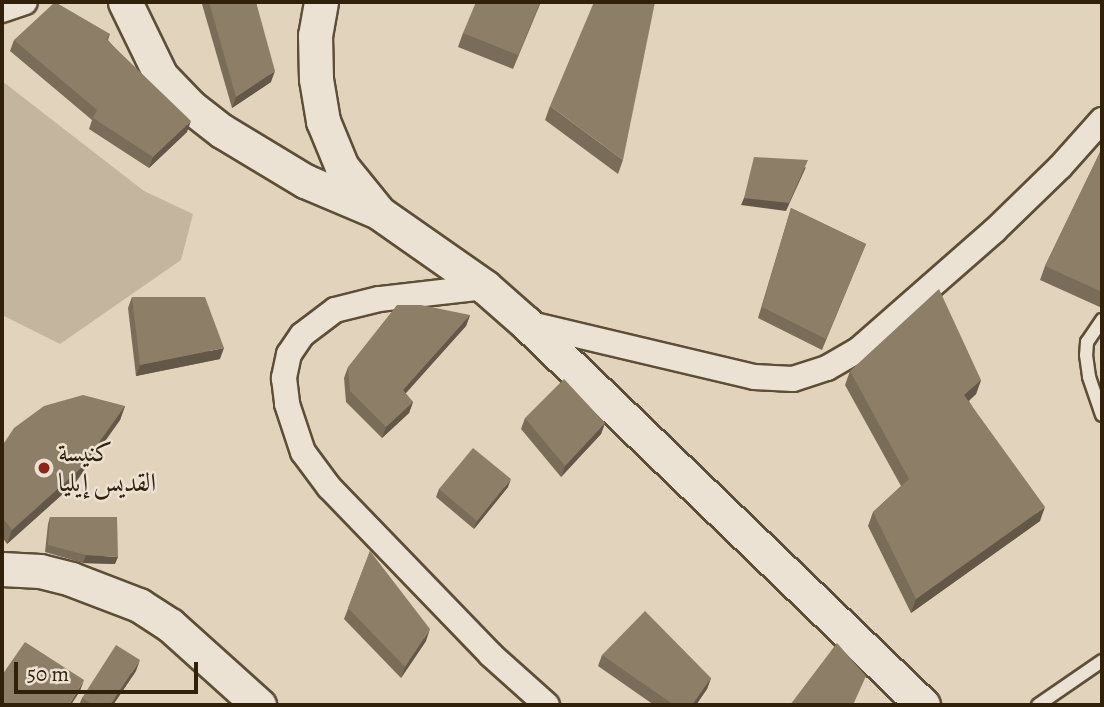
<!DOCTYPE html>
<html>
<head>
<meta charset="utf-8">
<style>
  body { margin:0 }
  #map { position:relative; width:1104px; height:707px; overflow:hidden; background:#e2d3bc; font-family:Alegreya,Amiri,serif }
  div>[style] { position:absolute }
  .green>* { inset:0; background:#c4b59e }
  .roads { filter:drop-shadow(2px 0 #5d4e37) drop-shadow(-2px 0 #5d4e37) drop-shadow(0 2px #5d4e37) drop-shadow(0 -2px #5d4e37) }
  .lane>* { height:12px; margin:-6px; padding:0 6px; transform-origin:6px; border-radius:6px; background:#ece2d3 }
  .street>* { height:24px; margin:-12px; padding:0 12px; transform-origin:12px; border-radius:12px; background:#ece2d3 }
  .secondary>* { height:33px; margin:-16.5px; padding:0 16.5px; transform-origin:16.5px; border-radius:16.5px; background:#ece2d3 }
  .wall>* { inset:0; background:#796c59 }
  .shaded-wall>* { inset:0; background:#635848 }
  .building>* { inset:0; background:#8d7e67 }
  .dots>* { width:19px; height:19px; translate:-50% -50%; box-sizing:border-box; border:4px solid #ece2d3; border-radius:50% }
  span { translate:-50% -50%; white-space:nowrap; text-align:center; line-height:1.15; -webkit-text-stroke:5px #ece2d3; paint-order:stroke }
  .poi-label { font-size:26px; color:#31210b }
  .left { translate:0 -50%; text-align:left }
  .frame { position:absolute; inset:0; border:4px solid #31210b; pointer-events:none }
  .scale { position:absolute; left:14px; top:662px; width:184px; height:32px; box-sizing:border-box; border:4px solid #31210b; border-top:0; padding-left:9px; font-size:21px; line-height:24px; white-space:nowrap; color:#31210b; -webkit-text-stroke:5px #ece2d3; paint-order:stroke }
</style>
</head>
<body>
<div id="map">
  <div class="green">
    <div style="clip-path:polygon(2px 81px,144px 191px,193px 214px,181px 260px,60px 344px,2px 315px)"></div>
  </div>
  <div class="roads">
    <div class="lane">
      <div style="left:1102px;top:320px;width:27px;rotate:124deg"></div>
      <div style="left:1087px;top:342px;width:13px;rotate:94deg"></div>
      <div style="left:1086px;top:355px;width:22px;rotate:82deg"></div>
      <div style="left:1089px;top:377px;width:40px;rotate:71.1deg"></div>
      <div style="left:1038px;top:705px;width:78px;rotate:-34.5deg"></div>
    </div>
    <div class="street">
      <div style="left:2px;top:10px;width:24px;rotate:-19deg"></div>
      <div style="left:485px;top:287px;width:107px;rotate:173.5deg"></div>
      <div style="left:379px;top:299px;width:45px;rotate:166deg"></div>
      <div style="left:335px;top:310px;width:41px;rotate:142.9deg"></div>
      <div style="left:302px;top:335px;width:23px;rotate:124deg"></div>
      <div style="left:289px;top:354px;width:25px;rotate:102deg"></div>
      <div style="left:284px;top:378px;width:26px;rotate:83deg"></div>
      <div style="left:287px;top:404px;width:51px;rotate:71.6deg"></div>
      <div style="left:303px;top:452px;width:44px;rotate:53.4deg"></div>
      <div style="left:329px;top:487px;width:233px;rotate:46deg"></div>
      <div style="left:491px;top:655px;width:75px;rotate:41.8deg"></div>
      <div style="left:526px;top:323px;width:234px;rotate:13.3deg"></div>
      <div style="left:754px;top:377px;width:39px;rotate:3deg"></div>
      <div style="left:793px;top:379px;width:36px;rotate:-18deg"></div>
      <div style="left:827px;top:368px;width:36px;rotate:-30deg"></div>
      <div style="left:858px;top:350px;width:181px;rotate:-41.2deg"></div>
      <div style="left:994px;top:231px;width:92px;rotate:-44.1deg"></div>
      <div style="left:1060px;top:167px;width:63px;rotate:-48.2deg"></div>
    </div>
    <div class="secondary">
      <div style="left:125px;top:2px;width:82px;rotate:64.1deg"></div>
      <div style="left:161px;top:76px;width:43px;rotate:45.9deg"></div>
      <div style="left:191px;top:107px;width:39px;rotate:38deg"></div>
      <div style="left:222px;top:131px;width:97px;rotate:31.1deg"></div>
      <div style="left:305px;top:181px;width:79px;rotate:23deg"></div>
      <div style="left:378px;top:212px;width:131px;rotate:35deg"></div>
      <div style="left:485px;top:287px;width:55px;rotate:41.3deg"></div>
      <div style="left:526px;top:323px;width:551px;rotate:43.9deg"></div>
      <div style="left:321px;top:2px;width:34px;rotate:100deg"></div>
      <div style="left:315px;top:35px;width:44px;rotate:88.7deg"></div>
      <div style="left:316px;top:79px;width:43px;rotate:80.5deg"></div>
      <div style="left:323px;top:121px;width:50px;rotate:67.6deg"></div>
      <div style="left:342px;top:167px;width:55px;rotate:50.9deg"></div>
      <div style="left:2px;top:569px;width:38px;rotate:3deg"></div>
      <div style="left:40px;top:571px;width:32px;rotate:14deg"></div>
      <div style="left:71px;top:579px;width:73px;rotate:20.9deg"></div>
      <div style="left:139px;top:605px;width:37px;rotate:33deg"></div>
      <div style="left:170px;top:625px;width:120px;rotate:42deg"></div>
    </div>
  </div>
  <div class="wall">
    <div style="clip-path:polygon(203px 2px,256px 2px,271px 82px,232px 108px,202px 4px)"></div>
    <div style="clip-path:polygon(541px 2px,513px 69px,458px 47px,463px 33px)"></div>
    <div style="clip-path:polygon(110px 34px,108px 40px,187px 132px,149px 168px,89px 129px,92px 120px,10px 51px,14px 40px)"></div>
    <div style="clip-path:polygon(550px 106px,623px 160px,618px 174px,545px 120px)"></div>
    <div style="clip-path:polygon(1102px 148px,1102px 308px,1040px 280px,1045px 266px)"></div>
    <div style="clip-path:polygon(791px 208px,866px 244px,822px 350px,758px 318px)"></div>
    <div style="clip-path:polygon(132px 297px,220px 359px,136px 376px,128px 308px)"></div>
    <div style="clip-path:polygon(470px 315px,466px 326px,405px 393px,413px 402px,409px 413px,382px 438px,346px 402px,344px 378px,348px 367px)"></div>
    <div style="clip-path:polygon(850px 371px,981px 380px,976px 394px,969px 401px,1040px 521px,911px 613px,868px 526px,873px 512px,901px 486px,845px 385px)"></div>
    <div style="clip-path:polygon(125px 406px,120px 420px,75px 483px,7px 544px,2px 537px,2px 446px)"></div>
    <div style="clip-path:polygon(525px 418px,605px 423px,601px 434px,561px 477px,521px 429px)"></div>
    <div style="clip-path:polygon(508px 487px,474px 529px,436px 497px,439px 489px)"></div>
    <div style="clip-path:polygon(50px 517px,115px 564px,83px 563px,45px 552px,48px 524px)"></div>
    <div style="clip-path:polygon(370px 551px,426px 641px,401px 678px,344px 619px)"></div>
    <div style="clip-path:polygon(602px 655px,711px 678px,707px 689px,696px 705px,654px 705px,598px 666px)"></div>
    <div style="clip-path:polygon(136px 671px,113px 705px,79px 705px,82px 698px)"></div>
  </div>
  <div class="shaded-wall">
    <div style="clip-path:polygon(275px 71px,271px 82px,232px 108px,236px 97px)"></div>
    <div style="clip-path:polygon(191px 121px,187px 132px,149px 168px,153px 157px)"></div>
    <div style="clip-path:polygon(806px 167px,786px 211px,741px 205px,744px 198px)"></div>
    <div style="clip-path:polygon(470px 315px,466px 326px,399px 401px,403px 390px)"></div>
    <div style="clip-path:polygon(224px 348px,220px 359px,136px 376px,140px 365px)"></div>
    <div style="clip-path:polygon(981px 380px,976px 394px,959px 409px,964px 395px)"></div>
    <div style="clip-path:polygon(413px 402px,409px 413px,382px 438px,386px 427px)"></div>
    <div style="clip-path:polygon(125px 406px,120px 420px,75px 483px,7px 544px,12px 530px)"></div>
    <div style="clip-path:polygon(605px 423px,601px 434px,561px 477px,565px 466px)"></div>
    <div style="clip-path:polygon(511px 479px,508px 487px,474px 529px,477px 521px)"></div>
    <div style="clip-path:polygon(1045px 507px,1040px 521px,911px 613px,916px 599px)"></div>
    <div style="clip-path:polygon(86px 555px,118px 557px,115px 564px,83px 563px)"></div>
    <div style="clip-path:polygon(430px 629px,426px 641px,401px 678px,405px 667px)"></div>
    <div style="clip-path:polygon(140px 660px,136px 671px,113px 705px,110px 705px)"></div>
    <div style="clip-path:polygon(711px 678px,707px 689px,696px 705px,692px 705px)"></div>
    <div style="clip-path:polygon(84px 680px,80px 691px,71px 705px,69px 705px)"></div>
  </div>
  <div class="building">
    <div style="clip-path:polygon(55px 2px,110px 34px,106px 39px,191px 121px,153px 157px,93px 118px,97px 110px,14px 40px)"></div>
    <div style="clip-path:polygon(209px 2px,256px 2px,275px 71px,236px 97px)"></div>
    <div style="clip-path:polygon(476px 2px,540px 2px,518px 55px,463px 33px)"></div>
    <div style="clip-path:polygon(594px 2px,655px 2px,623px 160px,550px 106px)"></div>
    <div style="clip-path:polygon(1102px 148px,1102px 292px,1045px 266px)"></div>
    <div style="clip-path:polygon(754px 157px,808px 160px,789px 203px,744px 198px)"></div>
    <div style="clip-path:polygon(791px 208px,866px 244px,826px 339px,762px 307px)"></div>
    <div style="clip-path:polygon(939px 289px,981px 380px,964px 395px,1045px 507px,916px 599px,873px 512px,909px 479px,850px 371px)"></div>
    <div style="clip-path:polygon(132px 297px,205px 297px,224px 348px,140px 365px)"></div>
    <div style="clip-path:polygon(397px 305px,421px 305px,470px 315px,403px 390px,413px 402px,386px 427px,350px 391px,348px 367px)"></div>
    <div style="clip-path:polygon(564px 379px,605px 423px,565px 466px,525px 418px)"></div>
    <div style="clip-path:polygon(83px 395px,125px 406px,80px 469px,12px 530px,2px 517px,2px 446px,14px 428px,44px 406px)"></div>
    <div style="clip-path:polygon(473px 448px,511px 479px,477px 521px,439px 489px)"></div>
    <div style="clip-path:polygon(50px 517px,117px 517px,118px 557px,86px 555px,48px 545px)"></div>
    <div style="clip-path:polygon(370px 551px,430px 629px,405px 667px,348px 608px)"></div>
    <div style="clip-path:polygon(645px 611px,711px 678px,692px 705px,674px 705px,602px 655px)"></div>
    <div style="clip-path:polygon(25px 642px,84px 680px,69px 705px,2px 705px,2px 675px)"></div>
    <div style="clip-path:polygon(837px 643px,866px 676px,853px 705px,790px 705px)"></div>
    <div style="clip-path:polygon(116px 645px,140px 660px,110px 705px,93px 705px,82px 698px)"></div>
  </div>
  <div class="dots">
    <div style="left:44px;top:468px;background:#8f2418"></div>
  </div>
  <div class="poi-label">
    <span class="left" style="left:58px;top:468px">كنيسة<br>القديس إيليا</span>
  </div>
  <div class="frame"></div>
  <div class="scale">50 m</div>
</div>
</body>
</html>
